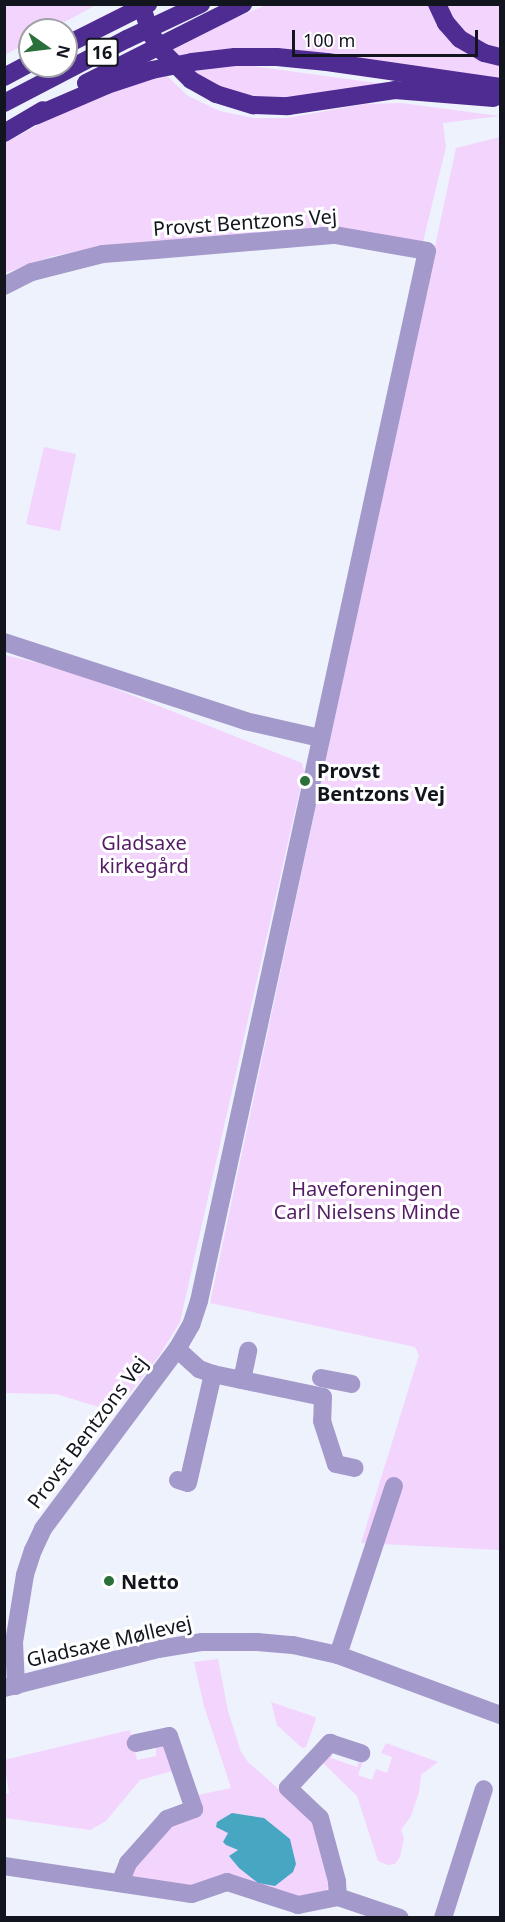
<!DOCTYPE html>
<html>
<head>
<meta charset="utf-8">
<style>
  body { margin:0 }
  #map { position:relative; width:505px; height:1922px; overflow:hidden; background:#eef2fd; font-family:"Noto Sans",sans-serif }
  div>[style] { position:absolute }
  .green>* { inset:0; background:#f3d4fd }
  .water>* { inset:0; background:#47a7c3 }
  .minor>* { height:18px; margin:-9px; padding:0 9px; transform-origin:9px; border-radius:9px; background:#a399ca }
  .highway>* { height:18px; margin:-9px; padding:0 9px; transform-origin:9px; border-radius:9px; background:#4f2c92 }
  .highway-bridge>* { height:18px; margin:-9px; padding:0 9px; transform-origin:9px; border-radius:9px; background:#4f2c92 }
  .dots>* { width:16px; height:16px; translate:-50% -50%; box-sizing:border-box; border:3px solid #fff; border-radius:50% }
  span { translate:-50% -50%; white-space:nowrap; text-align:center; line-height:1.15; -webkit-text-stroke:6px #fff; paint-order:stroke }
  .shield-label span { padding:2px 4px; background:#fff; border:2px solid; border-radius:4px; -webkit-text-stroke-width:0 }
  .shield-label { font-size:18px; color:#12151e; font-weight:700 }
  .street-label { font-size:20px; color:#12151e }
  .poi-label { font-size:20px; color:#12151e; font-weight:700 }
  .left { translate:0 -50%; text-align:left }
  .park-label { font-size:20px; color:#541c64 }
  .frame { position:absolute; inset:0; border:6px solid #12151e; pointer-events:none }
  .north { position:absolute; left:18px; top:18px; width:60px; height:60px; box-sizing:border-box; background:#fff; border:2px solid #a0a1a5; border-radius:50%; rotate:104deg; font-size:16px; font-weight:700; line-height:24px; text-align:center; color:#12151e }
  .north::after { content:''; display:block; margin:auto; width:21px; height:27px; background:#2b6f3a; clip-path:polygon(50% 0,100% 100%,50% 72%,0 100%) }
  .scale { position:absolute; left:292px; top:30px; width:186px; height:27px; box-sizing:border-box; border:3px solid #12151e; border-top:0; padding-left:8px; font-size:18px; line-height:21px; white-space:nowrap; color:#12151e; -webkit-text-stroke:4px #fff; paint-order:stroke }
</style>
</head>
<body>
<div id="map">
  <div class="green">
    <div style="clip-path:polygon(5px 4px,96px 4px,96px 5px,50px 30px,30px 30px,30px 41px,5px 55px)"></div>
    <div style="clip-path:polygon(266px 5px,429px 5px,437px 26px,455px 45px,500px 65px,500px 82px,176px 58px,167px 47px)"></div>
    <div style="clip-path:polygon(445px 5px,500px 5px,500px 50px,459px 34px)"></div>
    <div style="clip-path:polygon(237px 64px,384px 84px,256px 103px,189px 72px)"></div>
    <div style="clip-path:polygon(166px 75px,188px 96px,220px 111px,253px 118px,287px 118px,365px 104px,401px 103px,500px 116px,443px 123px,446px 147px,423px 242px,117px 245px,53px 256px,5px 273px,5px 143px,58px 114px,121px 88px)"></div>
    <div style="clip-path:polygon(500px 137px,500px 1550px,361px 1543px,419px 1355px,415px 1347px,210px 1303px,456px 148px)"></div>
    <div style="clip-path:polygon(44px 447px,76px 454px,60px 531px,26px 524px)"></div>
    <div style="clip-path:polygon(5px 655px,71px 671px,302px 763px,304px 771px,180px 1322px,159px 1356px,115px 1412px,56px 1394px,5px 1393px)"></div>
    <div style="clip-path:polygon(218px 1659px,228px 1711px,241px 1752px,248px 1762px,308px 1815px,315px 1828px,330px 1883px,326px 1891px,298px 1900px,226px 1877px,191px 1890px,136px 1880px,131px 1874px,133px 1863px,198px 1795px,231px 1788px,204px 1706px,194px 1662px)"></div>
    <div style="clip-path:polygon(271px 1702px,315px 1717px,316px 1719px,306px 1747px,302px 1748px,277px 1725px)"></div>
    <div style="clip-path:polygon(130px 1730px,137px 1760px,156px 1756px,156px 1747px,163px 1744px,176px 1770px,140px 1780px,106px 1821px,90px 1830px,5px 1818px,5px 1794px,9px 1793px,4px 1760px)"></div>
    <div style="clip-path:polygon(386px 1743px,438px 1762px,421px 1775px,419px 1792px,411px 1816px,401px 1830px,404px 1838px,400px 1857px,395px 1864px,388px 1865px,378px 1861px,357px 1796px,320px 1760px,334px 1750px,331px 1758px,357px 1767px,362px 1755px,364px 1759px,358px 1775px,372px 1780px,376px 1769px,387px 1773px,392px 1757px,381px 1753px)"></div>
  </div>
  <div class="water">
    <div style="clip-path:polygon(232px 1813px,264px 1818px,290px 1839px,296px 1864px,293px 1872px,275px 1886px,258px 1883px,239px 1868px,229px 1856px,238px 1850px,226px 1845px,223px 1842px,228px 1833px,216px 1827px,217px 1822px)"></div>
  </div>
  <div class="minor">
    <div style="left:4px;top:286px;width:31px;rotate:-27deg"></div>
    <div style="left:32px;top:272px;width:73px;rotate:-14.2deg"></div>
    <div style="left:103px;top:254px;width:52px;rotate:-4.4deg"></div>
    <div style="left:155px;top:250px;width:181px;rotate:-4.8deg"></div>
    <div style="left:335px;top:235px;width:93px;rotate:9.9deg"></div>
    <div style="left:427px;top:251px;width:1074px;rotate:102.25deg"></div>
    <div style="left:199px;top:1301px;width:25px;rotate:108deg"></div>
    <div style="left:191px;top:1325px;width:28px;rotate:120deg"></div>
    <div style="left:177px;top:1349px;width:224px;rotate:126.7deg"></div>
    <div style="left:43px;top:1529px;width:23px;rotate:115deg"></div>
    <div style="left:33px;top:1550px;width:26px;rotate:108deg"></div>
    <div style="left:25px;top:1575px;width:68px;rotate:99.3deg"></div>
    <div style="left:14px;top:1642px;width:44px;rotate:87.4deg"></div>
    <div style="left:4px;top:642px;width:254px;rotate:18.1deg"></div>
    <div style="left:245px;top:721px;width:77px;rotate:12.8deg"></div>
    <div style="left:177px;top:1349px;width:30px;rotate:42deg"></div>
    <div style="left:199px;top:1369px;width:15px;rotate:20deg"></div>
    <div style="left:213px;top:1374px;width:112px;rotate:11.8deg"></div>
    <div style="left:323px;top:1397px;width:24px;rotate:92deg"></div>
    <div style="left:322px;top:1421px;width:45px;rotate:72deg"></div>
    <div style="left:336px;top:1464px;width:19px;rotate:12deg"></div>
    <div style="left:321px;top:1378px;width:31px;rotate:11deg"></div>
    <div style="left:242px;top:1380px;width:30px;rotate:-78deg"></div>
    <div style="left:178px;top:1480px;width:10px;rotate:17deg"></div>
    <div style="left:188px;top:1483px;width:112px;rotate:-77.1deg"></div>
    <div style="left:338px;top:1655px;width:178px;rotate:-71.7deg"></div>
    <div style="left:4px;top:1688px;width:159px;rotate:-14.2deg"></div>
    <div style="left:158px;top:1649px;width:45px;rotate:-9deg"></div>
    <div style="left:202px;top:1642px;width:55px"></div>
    <div style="left:257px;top:1642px;width:36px;rotate:5deg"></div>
    <div style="left:293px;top:1645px;width:46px;rotate:12.5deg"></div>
    <div style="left:338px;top:1655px;width:173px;rotate:20.3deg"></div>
    <div style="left:4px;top:1866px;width:190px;rotate:8.5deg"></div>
    <div style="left:192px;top:1894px;width:37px;rotate:-19deg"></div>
    <div style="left:227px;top:1882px;width:75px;rotate:17.9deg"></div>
    <div style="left:298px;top:1905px;width:41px;rotate:-11.3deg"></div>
    <div style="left:338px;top:1897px;width:65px;rotate:18.7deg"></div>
    <div style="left:120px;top:1883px;width:22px;rotate:-68deg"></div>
    <div style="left:128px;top:1863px;width:59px;rotate:-48.4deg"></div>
    <div style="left:167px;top:1819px;width:29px;rotate:-20deg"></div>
    <div style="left:194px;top:1809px;width:77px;rotate:-108.9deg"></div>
    <div style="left:169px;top:1736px;width:34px;rotate:168deg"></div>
    <div style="left:338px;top:1897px;width:16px;rotate:-94deg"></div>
    <div style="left:337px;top:1881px;width:65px;rotate:-105.1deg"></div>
    <div style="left:320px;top:1818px;width:44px;rotate:-136.8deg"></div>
    <div style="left:288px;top:1788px;width:62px;rotate:-47deg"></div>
    <div style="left:330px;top:1743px;width:33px;rotate:18deg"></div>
    <div style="left:443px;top:1918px;width:135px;rotate:-72.4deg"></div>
  </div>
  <div class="highway">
    <div style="left:437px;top:4px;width:21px;rotate:65deg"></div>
    <div style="left:446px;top:23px;width:21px;rotate:49deg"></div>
    <div style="left:460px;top:39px;width:28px;rotate:30deg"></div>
    <div style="left:484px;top:53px;width:16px;rotate:14deg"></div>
    <div style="left:66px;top:45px;width:92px;rotate:-26.6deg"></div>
    <div style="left:4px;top:77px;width:30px;rotate:-28deg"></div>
    <div style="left:86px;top:83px;width:176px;rotate:-26.7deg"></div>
    <div style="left:216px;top:94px;width:39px;rotate:17deg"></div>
    <div style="left:253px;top:105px;width:35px;rotate:2deg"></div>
    <div style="left:288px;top:106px;width:108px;rotate:-8.5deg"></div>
    <div style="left:395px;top:90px;width:99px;rotate:4.6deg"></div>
    <div style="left:4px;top:103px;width:139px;rotate:-27.5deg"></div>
    <div style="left:127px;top:39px;width:82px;rotate:-25.3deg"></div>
    <div style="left:35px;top:116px;width:78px;rotate:-23.3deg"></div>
    <div style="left:107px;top:85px;width:47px;rotate:-18.4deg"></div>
    <div style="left:152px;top:70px;width:41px;rotate:-11.3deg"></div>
    <div style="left:192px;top:62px;width:43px;rotate:-6.6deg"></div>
    <div style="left:235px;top:57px;width:42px"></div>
    <div style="left:277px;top:57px;width:50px;rotate:5.7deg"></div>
    <div style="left:327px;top:62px;width:175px;rotate:8.2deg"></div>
    <div style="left:4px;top:133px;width:45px;rotate:-30.5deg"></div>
  </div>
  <div class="highway-bridge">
    <div style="left:141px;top:4px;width:32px;rotate:72deg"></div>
    <div style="left:151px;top:34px;width:20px;rotate:57deg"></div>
    <div style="left:162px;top:51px;width:41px;rotate:45deg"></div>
    <div style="left:191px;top:80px;width:29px;rotate:29deg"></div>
  </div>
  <div class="dots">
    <div style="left:305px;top:781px;background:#2b6f3a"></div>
    <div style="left:109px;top:1581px;background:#2b6f3a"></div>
  </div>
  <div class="shield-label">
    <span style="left:102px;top:52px">16</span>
  </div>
  <div class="street-label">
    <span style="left:245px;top:222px;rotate:-4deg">Provst Bentzons Vej</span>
    <span style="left:87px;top:1432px;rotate:-53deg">Provst Bentzons Vej</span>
    <span style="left:109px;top:1641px;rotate:-13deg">Gladsaxe Møllevej</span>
  </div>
  <div class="poi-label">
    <span class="left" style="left:317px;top:782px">Provst<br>Bentzons Vej</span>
    <span class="left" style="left:121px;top:1581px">Netto</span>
  </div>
  <div class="park-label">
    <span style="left:144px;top:854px">Gladsaxe<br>kirkegård</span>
    <span style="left:367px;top:1200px">Haveforeningen<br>Carl Nielsens Minde</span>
  </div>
  <div class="frame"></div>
  <div class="north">N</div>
  <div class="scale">100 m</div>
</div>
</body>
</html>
